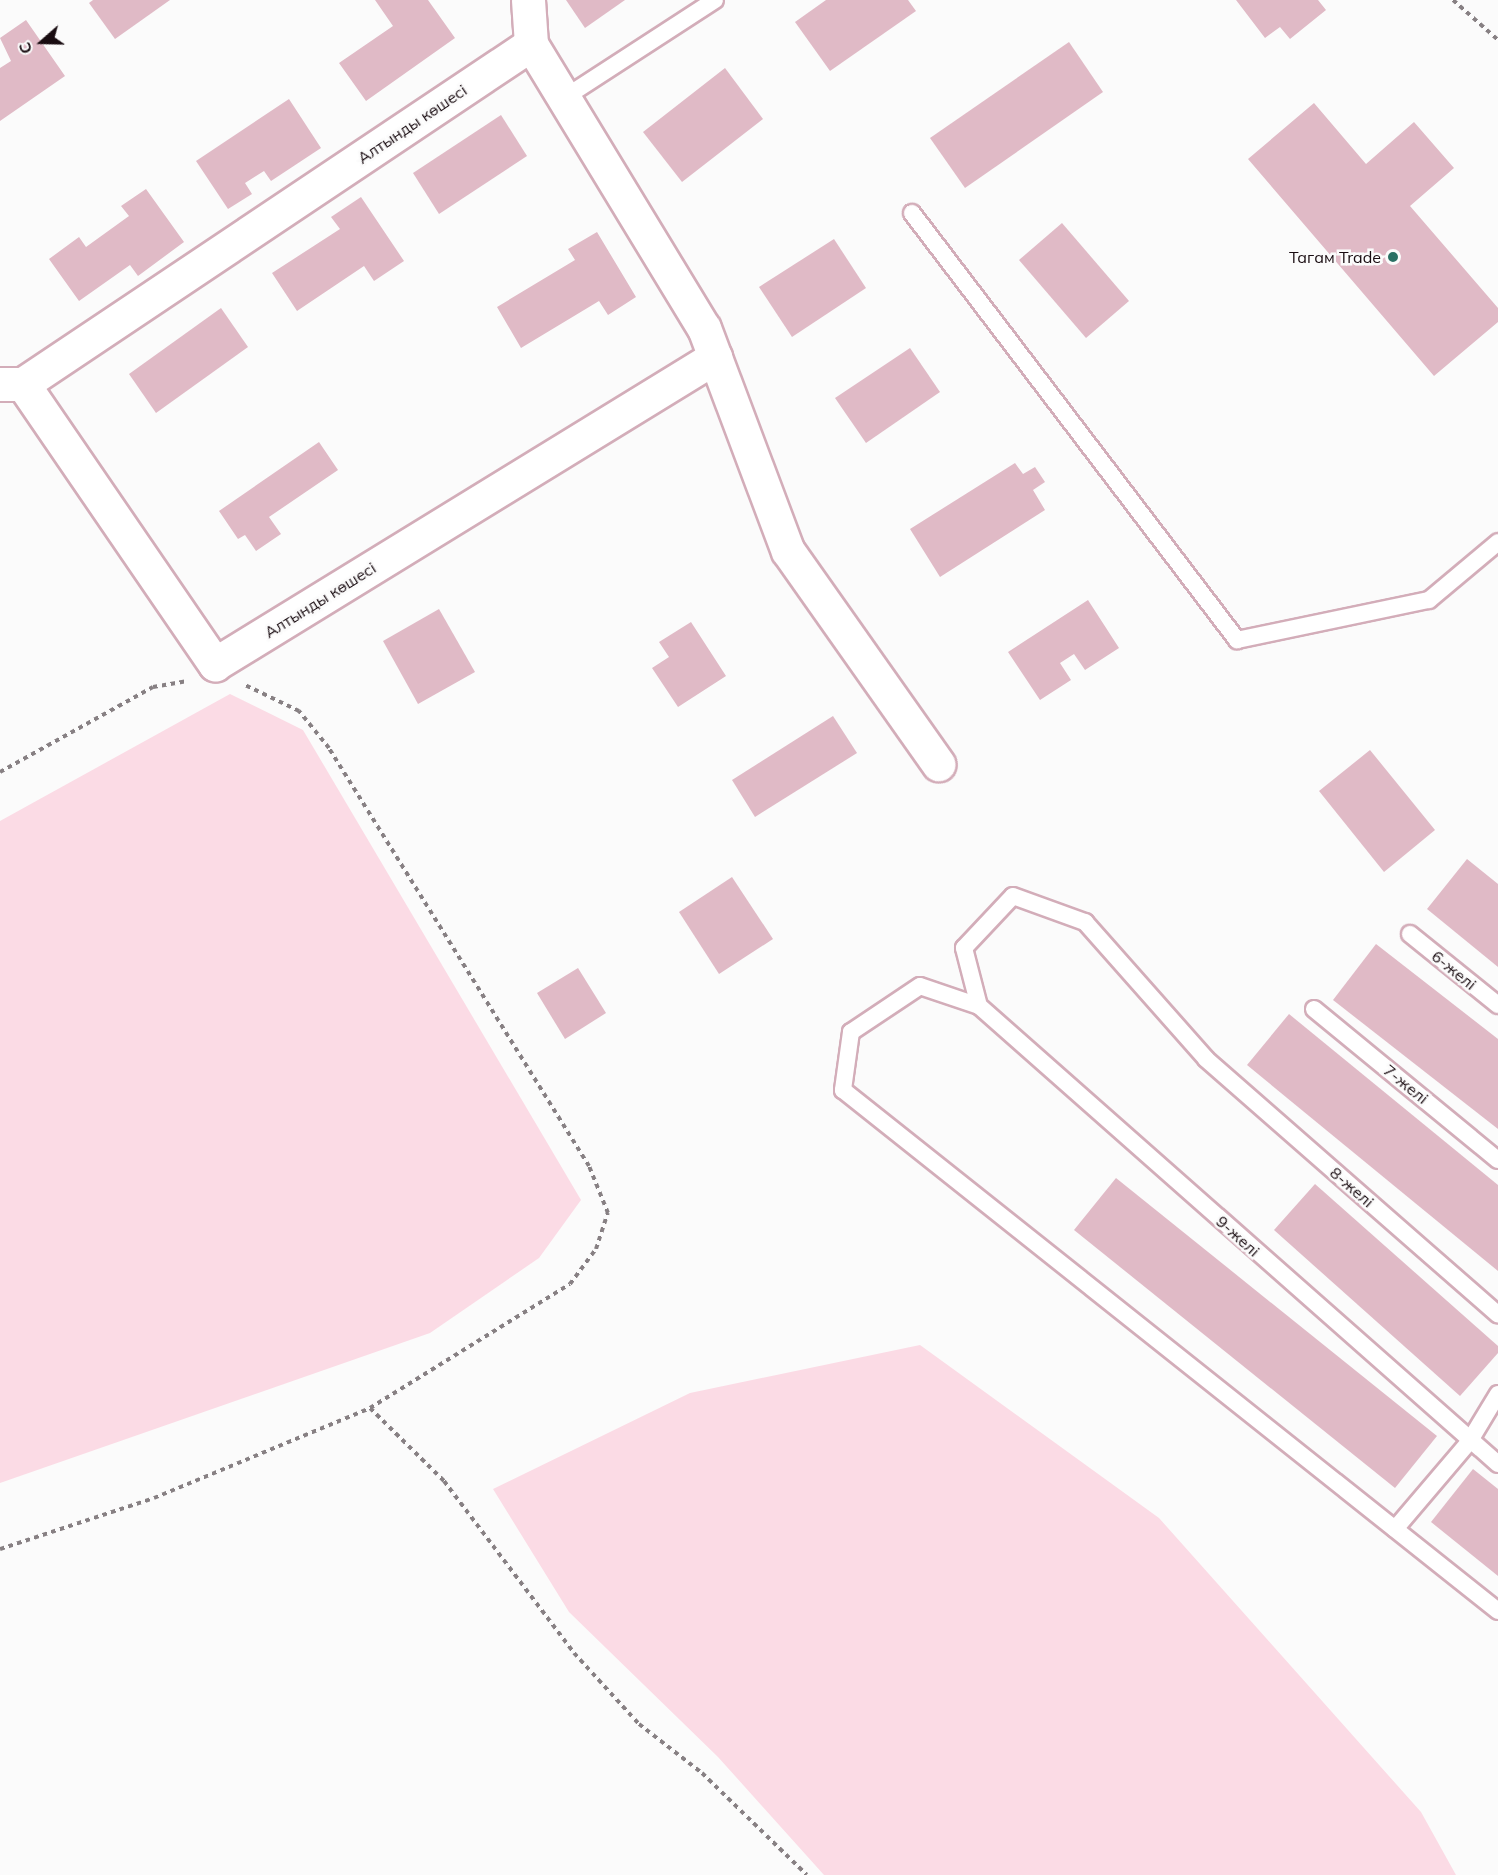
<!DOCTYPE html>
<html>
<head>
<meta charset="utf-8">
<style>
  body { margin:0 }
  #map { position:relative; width:1498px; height:1875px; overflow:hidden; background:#fbfbfb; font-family:Mulish,sans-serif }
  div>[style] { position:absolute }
  .green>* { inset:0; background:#fbdbe5 }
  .building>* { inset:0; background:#e0bac6 }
  .path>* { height:4px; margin-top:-2px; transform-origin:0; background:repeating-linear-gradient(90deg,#878083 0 4.5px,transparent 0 9px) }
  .roads { filter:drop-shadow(2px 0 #d3adb9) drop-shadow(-2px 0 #d3adb9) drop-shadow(0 2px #d3adb9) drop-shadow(0 -2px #d3adb9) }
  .service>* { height:16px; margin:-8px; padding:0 8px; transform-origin:8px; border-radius:8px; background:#fff }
  .minor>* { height:33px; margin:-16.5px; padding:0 16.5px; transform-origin:16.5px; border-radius:16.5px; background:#fff }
  .dots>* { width:16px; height:16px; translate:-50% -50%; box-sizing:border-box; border:3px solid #fbfbfb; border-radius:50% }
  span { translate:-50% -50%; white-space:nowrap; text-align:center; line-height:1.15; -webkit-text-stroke:5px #fbfbfb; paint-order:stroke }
  .street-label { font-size:16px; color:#190c11 }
  .poi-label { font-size:16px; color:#190c11 }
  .right { translate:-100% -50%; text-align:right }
  .north { position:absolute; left:12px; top:12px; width:60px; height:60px; -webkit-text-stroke:4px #fbfbfb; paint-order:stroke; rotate:250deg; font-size:16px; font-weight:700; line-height:24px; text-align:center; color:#190c11 }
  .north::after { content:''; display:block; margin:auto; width:21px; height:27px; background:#190c11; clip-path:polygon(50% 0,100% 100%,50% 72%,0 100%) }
</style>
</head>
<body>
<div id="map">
  <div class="green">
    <div style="clip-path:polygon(230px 694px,303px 730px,581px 1200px,539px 1258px,430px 1333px,0 1483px,0 821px)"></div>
    <div style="clip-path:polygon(920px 1345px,1159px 1518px,1421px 1812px,1456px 1875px,824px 1875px,718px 1757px,569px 1612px,493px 1489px,690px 1393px)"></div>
  </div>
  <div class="building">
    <div style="clip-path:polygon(93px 0,170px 0,115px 39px,89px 3px)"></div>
    <div style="clip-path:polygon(375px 0,428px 0,455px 38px,366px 101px,339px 63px,393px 26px)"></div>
    <div style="clip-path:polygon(566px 0,625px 0,585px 28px)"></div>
    <div style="clip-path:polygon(826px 0,908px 0,916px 11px,830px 71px,795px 22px)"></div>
    <div style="clip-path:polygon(1236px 0,1318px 0,1326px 10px,1290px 39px,1280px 27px,1265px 38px)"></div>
    <div style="clip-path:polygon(26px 20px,65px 76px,0 121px,0 68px,11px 61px,0 38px)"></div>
    <div style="clip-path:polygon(1069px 42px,1103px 92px,965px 188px,930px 138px)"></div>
    <div style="clip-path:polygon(725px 68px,763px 119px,682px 182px,643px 132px)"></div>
    <div style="clip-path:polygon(289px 99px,321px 148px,271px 181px,264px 171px,245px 183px,252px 194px,228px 209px,196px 161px)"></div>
    <div style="clip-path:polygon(1314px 103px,1366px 164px,1414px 122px,1454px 168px,1410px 206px,1498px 308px,1498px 322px,1434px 376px,1248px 159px)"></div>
    <div style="clip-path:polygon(501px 115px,527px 156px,439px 214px,413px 173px)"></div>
    <div style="clip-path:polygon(146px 189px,184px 242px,138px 276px,130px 265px,79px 301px,49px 259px,79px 237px,86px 247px,129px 216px,121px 206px)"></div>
    <div style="clip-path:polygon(361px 197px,404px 261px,374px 281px,364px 266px,297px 311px,272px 273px,340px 229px,331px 217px)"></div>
    <div style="clip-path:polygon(1062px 223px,1129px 301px,1086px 338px,1019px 260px)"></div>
    <div style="clip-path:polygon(597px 232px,636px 297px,608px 315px,599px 301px,521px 348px,497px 307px,575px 260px,568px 249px)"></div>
    <div style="clip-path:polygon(834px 239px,866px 288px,792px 337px,759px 287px)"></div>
    <div style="clip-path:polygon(221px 308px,248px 347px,156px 413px,129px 374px)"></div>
    <div style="clip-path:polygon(910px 348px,940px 392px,866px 443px,835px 398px)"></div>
    <div style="clip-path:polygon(319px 442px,338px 470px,269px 517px,281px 534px,256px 551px,245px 535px,238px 539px,219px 511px)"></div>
    <div style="clip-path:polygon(1015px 463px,1023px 474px,1035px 467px,1045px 482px,1033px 490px,1045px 510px,940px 577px,910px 529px)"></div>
    <div style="clip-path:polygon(1088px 600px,1119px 648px,1085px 670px,1074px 654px,1060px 663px,1071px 680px,1040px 700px,1008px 652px)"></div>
    <div style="clip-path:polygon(439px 609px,475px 672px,418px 704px,383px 641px)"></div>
    <div style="clip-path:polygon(691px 622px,726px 676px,678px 707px,652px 668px,669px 657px,659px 642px)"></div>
    <div style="clip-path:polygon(833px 716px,857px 753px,755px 817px,732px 780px)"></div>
    <div style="clip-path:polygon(1370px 750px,1435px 830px,1384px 872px,1319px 791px)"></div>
    <div style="clip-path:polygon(1467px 859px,1498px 884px,1498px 967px,1427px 909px)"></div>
    <div style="clip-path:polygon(732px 877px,773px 939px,719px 974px,679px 912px)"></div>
    <div style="clip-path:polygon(1376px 944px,1498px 1039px,1498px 1129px,1333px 1000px)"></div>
    <div style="clip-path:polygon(578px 968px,606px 1013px,565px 1039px,537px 993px)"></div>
    <div style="clip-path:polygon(1289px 1014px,1498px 1185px,1498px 1271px,1247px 1065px)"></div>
    <div style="clip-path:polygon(1116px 1178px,1437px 1436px,1395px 1488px,1074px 1230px)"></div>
    <div style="clip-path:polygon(1315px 1184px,1498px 1346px,1498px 1353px,1460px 1396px,1274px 1230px)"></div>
    <div style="clip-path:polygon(1473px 1469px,1498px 1489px,1498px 1576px,1431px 1522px)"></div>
  </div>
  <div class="path">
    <div style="left:1453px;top:0;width:60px;rotate:41.6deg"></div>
    <div style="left:0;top:772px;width:175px;rotate:-29.1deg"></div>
    <div style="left:153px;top:687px;width:35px;rotate:-10deg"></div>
    <div style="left:370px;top:1408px;width:104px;rotate:44.6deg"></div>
    <div style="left:444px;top:1481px;width:216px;rotate:52.9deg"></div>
    <div style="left:574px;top:1653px;width:96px;rotate:47.5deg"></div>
    <div style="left:639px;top:1724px;width:80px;rotate:37.9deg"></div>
    <div style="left:702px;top:1773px;width:146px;rotate:44.2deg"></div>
    <div style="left:0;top:1549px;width:162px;rotate:-18.3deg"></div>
    <div style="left:154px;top:1498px;width:234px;rotate:-22.6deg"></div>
    <div style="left:370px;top:1408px;width:235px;rotate:-31.8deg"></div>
    <div style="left:570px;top:1284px;width:44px;rotate:-53.4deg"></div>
    <div style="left:596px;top:1249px;width:38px;rotate:-72deg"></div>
    <div style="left:608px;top:1213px;width:51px;rotate:-112deg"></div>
    <div style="left:589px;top:1166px;width:492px;rotate:-121.9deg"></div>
    <div style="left:329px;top:748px;width:48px;rotate:-129deg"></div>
    <div style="left:299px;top:711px;width:60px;rotate:-154.3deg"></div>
  </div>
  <div class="roads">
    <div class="service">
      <div style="left:564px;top:98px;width:180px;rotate:-33deg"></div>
      <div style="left:912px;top:213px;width:537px;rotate:52.72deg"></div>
      <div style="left:1237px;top:640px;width:196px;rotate:-11.8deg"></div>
      <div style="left:1429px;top:600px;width:90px;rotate:-40deg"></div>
      <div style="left:1410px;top:934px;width:113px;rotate:38.9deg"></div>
      <div style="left:979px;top:1006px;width:60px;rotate:-104.5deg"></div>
      <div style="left:964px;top:948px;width:71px;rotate:-46.7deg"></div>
      <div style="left:1013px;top:896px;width:77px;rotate:19.9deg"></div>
      <div style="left:1085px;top:922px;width:183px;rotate:48.5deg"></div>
      <div style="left:1206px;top:1059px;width:388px;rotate:41.2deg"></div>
      <div style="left:1314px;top:1009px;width:238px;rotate:39.4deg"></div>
      <div style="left:1498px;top:1464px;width:692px;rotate:-138.57deg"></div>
      <div style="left:979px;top:1006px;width:62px;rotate:-161.3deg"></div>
      <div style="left:920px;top:986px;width:83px;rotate:146.3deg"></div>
      <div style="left:851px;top:1032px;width:59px;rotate:97.9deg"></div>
      <div style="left:843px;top:1090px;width:837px;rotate:38.5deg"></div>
      <div style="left:1395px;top:1529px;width:114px;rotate:-49.6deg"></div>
      <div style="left:1469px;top:1442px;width:56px;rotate:-58.9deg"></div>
    </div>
    <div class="minor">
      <div style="left:528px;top:0;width:44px;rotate:86.1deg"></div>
      <div style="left:531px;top:44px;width:333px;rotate:58.7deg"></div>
      <div style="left:704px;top:328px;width:238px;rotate:69.4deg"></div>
      <div style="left:788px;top:551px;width:261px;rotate:54.8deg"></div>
      <div style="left:0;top:384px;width:23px"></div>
      <div style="left:23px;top:384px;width:611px;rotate:-33.79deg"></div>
      <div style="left:23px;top:384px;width:340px;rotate:55.6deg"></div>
      <div style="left:215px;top:664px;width:587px;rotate:-31.55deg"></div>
    </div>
  </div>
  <div class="dots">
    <div style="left:1393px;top:257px;background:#2a7064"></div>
  </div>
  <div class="street-label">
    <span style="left:412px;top:124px;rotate:-34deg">Алтынды көшесі</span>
    <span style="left:320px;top:600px;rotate:-32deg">Алтынды көшесі</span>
    <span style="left:1454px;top:970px;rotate:39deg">6-желі</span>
    <span style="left:1406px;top:1084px;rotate:39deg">7-желі</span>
    <span style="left:1352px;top:1187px;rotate:41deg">8-желі</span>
    <span style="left:1238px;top:1236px;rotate:42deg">9-желі</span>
  </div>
  <div class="poi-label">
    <span class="right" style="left:1381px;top:257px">Тагам Trade</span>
  </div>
  <div class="north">С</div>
</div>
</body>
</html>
